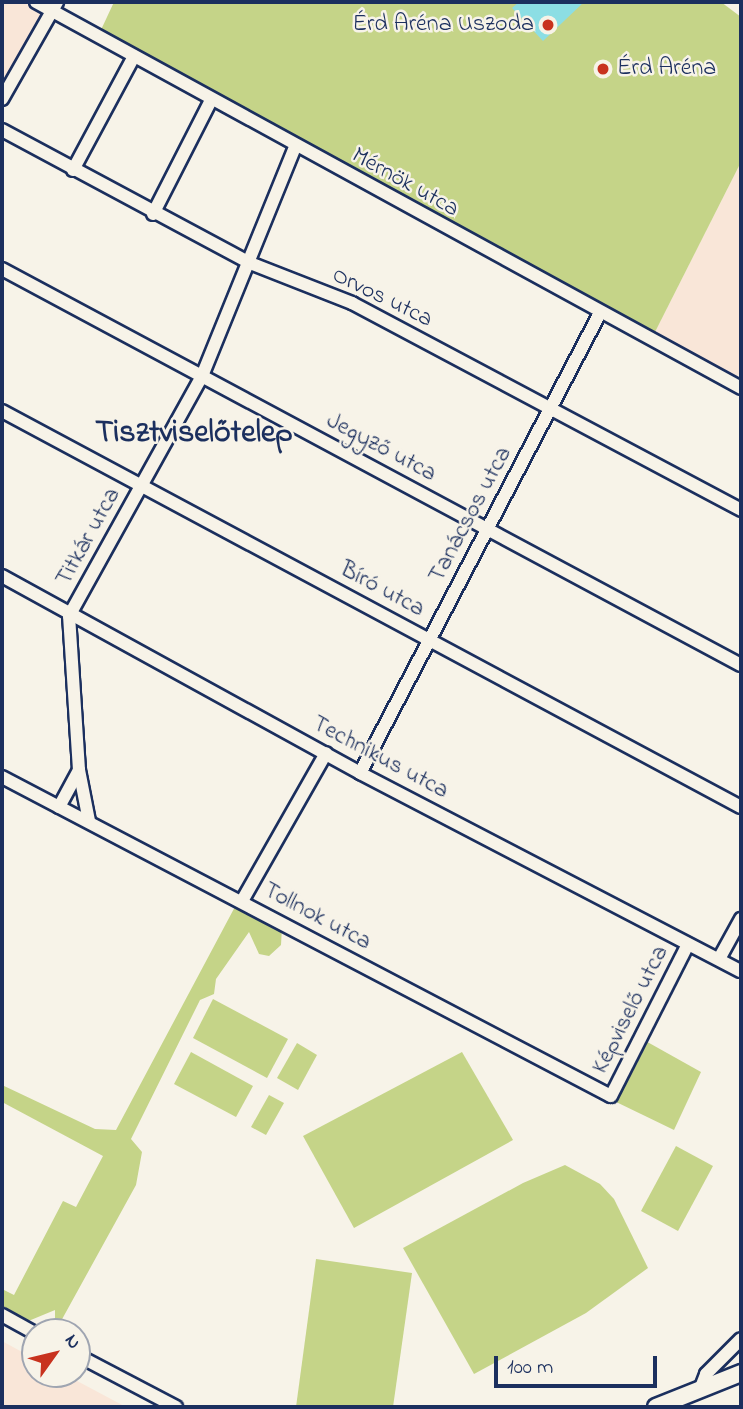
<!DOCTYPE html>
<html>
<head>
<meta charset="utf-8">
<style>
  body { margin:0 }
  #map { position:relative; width:743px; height:1409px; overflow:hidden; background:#f7f3e8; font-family:"Indie Flower",sans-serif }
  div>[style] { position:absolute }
  .built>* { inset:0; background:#f9e6d8 }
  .green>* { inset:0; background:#c5d488 }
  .water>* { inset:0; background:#8cdee4 }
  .roads { filter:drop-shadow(2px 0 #1b2f5e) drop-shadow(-2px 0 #1b2f5e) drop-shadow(0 2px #1b2f5e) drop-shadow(0 -2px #1b2f5e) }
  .street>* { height:12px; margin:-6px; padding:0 6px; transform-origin:6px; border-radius:6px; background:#f7f3e8 }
  .secondary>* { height:16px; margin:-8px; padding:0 8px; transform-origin:8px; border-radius:8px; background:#f7f3e8 }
  .dots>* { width:19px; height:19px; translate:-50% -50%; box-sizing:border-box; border:4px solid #f7f3e8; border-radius:50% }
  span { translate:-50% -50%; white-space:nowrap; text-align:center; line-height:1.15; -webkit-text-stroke:5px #f7f3e8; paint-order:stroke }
  .poi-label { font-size:24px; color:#1b2f5e }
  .right { translate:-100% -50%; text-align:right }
  .left { translate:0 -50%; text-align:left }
  .street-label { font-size:24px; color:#1b2f5e }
  .district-label { font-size:32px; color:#1b2f5e; font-weight:700 }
  .frame { position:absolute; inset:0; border:4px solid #1b2f5e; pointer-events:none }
  .north { position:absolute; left:21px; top:1318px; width:70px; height:70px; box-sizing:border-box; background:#f7f3e8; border:2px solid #9fa5b1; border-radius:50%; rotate:56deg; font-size:19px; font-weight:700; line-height:28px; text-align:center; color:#1b2f5e }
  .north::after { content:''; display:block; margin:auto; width:24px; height:32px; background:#c8321e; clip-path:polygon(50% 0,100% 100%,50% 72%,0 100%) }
  .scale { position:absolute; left:494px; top:1356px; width:163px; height:32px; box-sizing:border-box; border:4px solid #1b2f5e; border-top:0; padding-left:9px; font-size:21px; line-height:24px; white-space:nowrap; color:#1b2f5e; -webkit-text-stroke:5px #f7f3e8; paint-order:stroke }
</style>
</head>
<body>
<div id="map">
  <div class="built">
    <div style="clip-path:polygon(2px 2px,53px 2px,2px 96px)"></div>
    <div style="clip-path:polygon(741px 162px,741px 370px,736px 380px,653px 336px)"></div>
    <div style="clip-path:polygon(2px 1341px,35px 1359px,35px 1374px,64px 1374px,126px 1407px,2px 1407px)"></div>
  </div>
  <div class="green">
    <div style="clip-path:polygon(114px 2px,721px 2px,741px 17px,741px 162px,653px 336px,100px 32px)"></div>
    <div style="clip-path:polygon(237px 903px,282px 927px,281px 945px,269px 956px,259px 954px,249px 932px,216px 979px,214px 994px,200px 1000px,131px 1139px,142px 1152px,136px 1185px,55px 1332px,55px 1310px,26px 1322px,2px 1315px,2px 1289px,14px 1295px,63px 1201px,76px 1207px,103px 1156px,2px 1102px,2px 1085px,95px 1129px,116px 1130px)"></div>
    <div style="clip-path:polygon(213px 999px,288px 1039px,267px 1078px,193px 1038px)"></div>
    <div style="clip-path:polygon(642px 1039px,701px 1072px,674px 1130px,610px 1099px)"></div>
    <div style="clip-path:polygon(297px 1043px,317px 1055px,298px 1090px,277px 1078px)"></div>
    <div style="clip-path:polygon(191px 1052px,253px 1086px,236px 1117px,174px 1084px)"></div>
    <div style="clip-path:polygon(462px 1052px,513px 1140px,354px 1228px,303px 1136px)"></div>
    <div style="clip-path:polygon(269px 1095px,284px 1103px,266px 1135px,251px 1127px)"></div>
    <div style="clip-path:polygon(676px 1146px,713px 1166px,678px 1231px,641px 1211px)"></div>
    <div style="clip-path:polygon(565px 1165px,600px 1184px,614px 1199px,648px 1268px,586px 1313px,474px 1374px,403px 1248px,523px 1183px)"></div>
    <div style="clip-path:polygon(316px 1259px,412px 1273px,393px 1407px,296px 1407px)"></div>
  </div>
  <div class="water">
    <div style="clip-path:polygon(519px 2px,584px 2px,543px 41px,512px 8px)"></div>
  </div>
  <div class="roads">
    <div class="street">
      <div style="left:36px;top:2px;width:804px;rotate:28.7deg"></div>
      <div style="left:2px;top:99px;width:112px;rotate:-60.4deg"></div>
      <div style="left:2px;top:130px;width:281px;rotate:28.2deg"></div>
      <div style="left:250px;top:263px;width:110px;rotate:21.4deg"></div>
      <div style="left:352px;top:303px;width:441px;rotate:28deg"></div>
      <div style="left:73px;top:170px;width:129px;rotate:-61.8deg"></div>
      <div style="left:153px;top:214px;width:128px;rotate:-63deg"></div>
      <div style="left:2px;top:269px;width:838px;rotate:28.19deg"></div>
      <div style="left:2px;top:411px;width:838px;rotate:28.19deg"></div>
      <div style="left:2px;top:576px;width:409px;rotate:28.8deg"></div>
      <div style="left:360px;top:773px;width:429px;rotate:27.5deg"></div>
      <div style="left:79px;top:770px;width:154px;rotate:-93.7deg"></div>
      <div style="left:69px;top:616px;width:274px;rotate:-61deg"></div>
      <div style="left:202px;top:376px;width:247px;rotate:-67.9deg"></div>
      <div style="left:360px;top:773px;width:519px;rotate:-62.45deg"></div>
      <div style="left:2px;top:777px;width:687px;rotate:27.65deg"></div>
      <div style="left:611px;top:1096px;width:170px;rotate:-63.1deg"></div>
      <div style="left:59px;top:807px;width:42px;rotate:-61.6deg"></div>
      <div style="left:79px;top:770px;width:52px;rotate:78.9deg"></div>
      <div style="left:242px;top:901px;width:170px;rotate:-60.4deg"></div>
      <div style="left:719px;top:959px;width:46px;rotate:-61.2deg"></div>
      <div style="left:2px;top:1315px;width:38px;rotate:29deg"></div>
      <div style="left:77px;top:1355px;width:112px;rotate:27.7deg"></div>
      <div style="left:700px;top:1390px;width:17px;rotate:-69deg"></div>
      <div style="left:706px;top:1374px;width:49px;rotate:-45deg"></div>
    </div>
    <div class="secondary">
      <div style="left:656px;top:1407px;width:92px;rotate:-21.8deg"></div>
    </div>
  </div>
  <div class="dots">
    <div style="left:548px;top:25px;background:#c8321e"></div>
    <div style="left:603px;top:69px;background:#c8321e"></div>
  </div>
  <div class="poi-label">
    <span class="right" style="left:534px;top:25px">Érd Aréna Uszoda</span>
    <span class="left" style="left:617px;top:69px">Érd Aréna</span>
  </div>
  <div class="street-label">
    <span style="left:405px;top:183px;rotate:29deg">Mérnök utca</span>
    <span style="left:382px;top:298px;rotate:26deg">Orvos utca</span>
    <span style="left:381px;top:448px;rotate:28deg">Jegyző utca</span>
    <span style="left:471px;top:515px;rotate:-62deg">Tanácsos utca</span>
    <span style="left:89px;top:537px;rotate:-61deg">Titkár utca</span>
    <span style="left:382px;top:590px;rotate:28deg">Bíró utca</span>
    <span style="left:380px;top:758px;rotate:28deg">Technikus utca</span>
    <span style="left:317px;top:917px;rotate:28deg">Tollnok utca</span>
    <span style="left:631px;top:1010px;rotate:-63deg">Képviselő utca</span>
  </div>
  <div class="district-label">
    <span style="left:194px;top:434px">Tisztviselőtelep</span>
  </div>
  <div class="frame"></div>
  <div class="north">N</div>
  <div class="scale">100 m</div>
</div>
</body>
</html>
